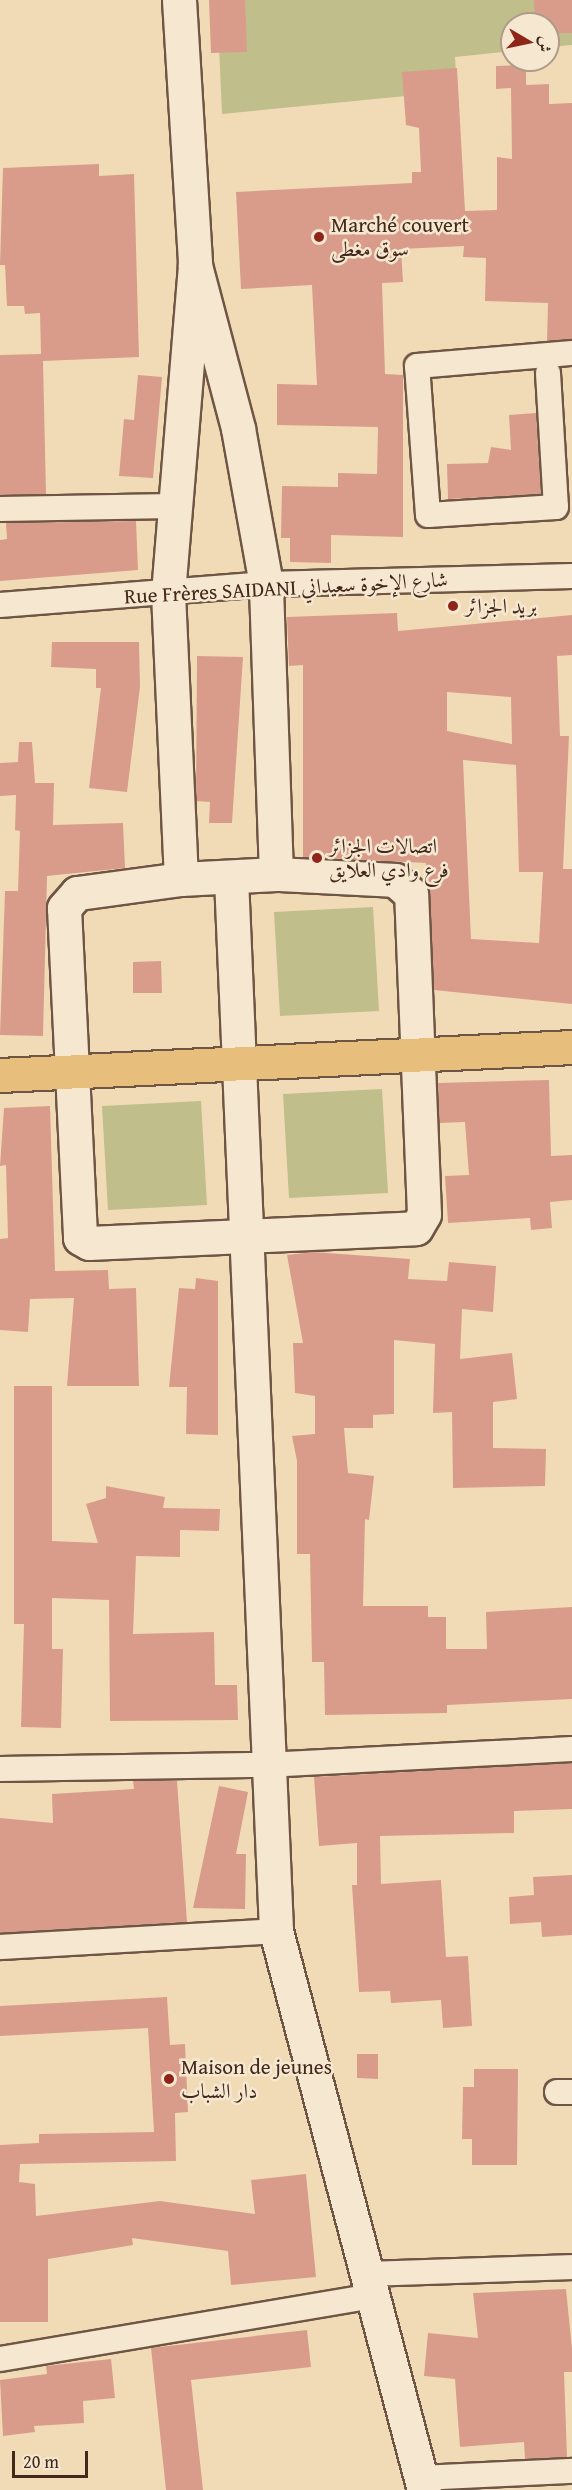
<!DOCTYPE html>
<html>
<head>
<meta charset="utf-8">
<style>
  body { margin:0 }
  #map { position:relative; width:572px; height:2490px; overflow:hidden; background:#f1dbb7; font-family:"Gentium Book Plus",Amiri,serif }
  div>[style] { position:absolute }
  .green>* { inset:0; background:#c0be8a }
  .building>* { inset:0; background:#d99c8b }
  .roads { filter:drop-shadow(2px 0 #6f5543) drop-shadow(-2px 0 #6f5543) drop-shadow(0 2px #6f5543) drop-shadow(0 -2px #6f5543) }
  .street>* { height:24px; margin:-12px; padding:0 12px; transform-origin:12px; border-radius:12px; background:#f6e8d0 }
  .secondary>* { height:33px; margin:-16.5px; padding:0 16.5px; transform-origin:16.5px; border-radius:16.5px; background:#f6e8d0 }
  .primary>* { height:33px; margin:-16.5px; padding:0 16.5px; transform-origin:16.5px; border-radius:16.5px; background:#e8be7c }
  .dots>* { width:16px; height:16px; translate:-50% -50%; box-sizing:border-box; border:3px solid #f6e8d0; border-radius:50% }
  span { translate:-50% -50%; white-space:nowrap; text-align:center; line-height:1.15; -webkit-text-stroke:5px #f6e8d0; paint-order:stroke }
  .poi-label { font-size:21px; color:#44281c }
  .left { translate:0 -50%; text-align:left }
  .street-label { font-size:21px; color:#44281c }
  .north { position:absolute; left:500px; top:12px; width:60px; height:60px; box-sizing:border-box; background:#f6e8d0; border:2px solid #af9b88; border-radius:50%; rotate:99deg; font-size:16px; font-weight:700; line-height:24px; text-align:center; color:#44281c }
  .north::after { content:''; display:block; margin:auto; width:21px; height:27px; background:#8f2418; clip-path:polygon(50% 0,100% 100%,50% 72%,0 100%) }
  .scale { position:absolute; left:12px; top:2451px; width:76px; height:27px; box-sizing:border-box; border:3px solid #44281c; border-top:0; padding-left:8px; font-size:18px; line-height:21px; white-space:nowrap; color:#44281c; -webkit-text-stroke:4px #f6e8d0; paint-order:stroke }
</style>
</head>
<body>
<div id="map">
  <div class="green">
    <div style="clip-path:polygon(217px 0,572px 0,572px 45px,548px 47px,548px 24px,512px 24px,512px 51px,455px 57px,457px 91px,222px 114px)"></div>
    <div style="clip-path:polygon(373px 907px,379px 1011px,280px 1016px,274px 912px)"></div>
    <div style="clip-path:polygon(382px 1089px,388px 1193px,289px 1198px,283px 1094px)"></div>
    <div style="clip-path:polygon(201px 1101px,207px 1205px,108px 1210px,102px 1106px)"></div>
  </div>
  <div class="building">
    <div style="clip-path:polygon(209px 0,245px 0,247px 52px,211px 53px)"></div>
    <div style="clip-path:polygon(534px 0,572px 0,572px 33px,548px 33px,548px 24px,535px 24px)"></div>
    <div style="clip-path:polygon(526px 65px,526px 85px,549px 84px,549px 104px,572px 103px,572px 339px,547px 341px,548px 303px,485px 301px,486px 258px,463px 257px,464px 246px,401px 249px,403px 282px,382px 283px,385px 374px,403px 375px,403px 537px,331px 535px,331px 563px,290px 562px,290px 538px,281px 538px,282px 486px,338px 487px,338px 473px,377px 474px,378px 427px,277px 425px,277px 384px,317px 385px,312px 285px,241px 289px,236px 192px,412px 183px,412px 172px,421px 172px,419px 128px,406px 125px,402px 72px,457px 68px,465px 211px,497px 210px,497px 157px,512px 159px,511px 88px,496px 89px,496px 66px)"></div>
    <div style="clip-path:polygon(99px 164px,99px 176px,134px 174px,139px 357px,43px 361px,46px 494px,0 495px,0 355px,41px 354px,40px 313px,25px 314px,24px 306px,7px 306px,5px 265px,0 265px,3px 168px)"></div>
    <div style="clip-path:polygon(138px 375px,162px 377px,153px 478px,119px 476px,124px 419px,134px 420px)"></div>
    <div style="clip-path:polygon(536px 413px,541px 494px,448px 499px,447px 464px,488px 463px,491px 447px,511px 450px,509px 415px)"></div>
    <div style="clip-path:polygon(136px 521px,138px 570px,0 581px,0 540px,7px 539px,6px 523px)"></div>
    <div style="clip-path:polygon(evenodd,397px 613px,398px 631px,572px 615px,572px 655px,557px 656px,560px 736px,569px 736px,563px 869px,572px 869px,572px 1004px,434px 990px,426px 863px,303px 857px,303px 665px,289px 666px,287px 617px,397px 613px,447px 692px,511px 697px,512px 744px,447px 731px,447px 692px,397px 613px,463px 760px,516px 765px,519px 872px,543px 872px,539px 943px,471px 939px,463px 760px)"></div>
    <div style="clip-path:polygon(52px 642px,139px 642px,140px 687px,127px 792px,89px 788px,101px 688px,96px 688px,96px 669px,51px 667px)"></div>
    <div style="clip-path:polygon(197px 656px,243px 657px,232px 823px,209px 823px,210px 802px,196px 801px)"></div>
    <div style="clip-path:polygon(19px 742px,32px 742px,35px 783px,54px 783px,53px 825px,123px 823px,125px 868px,47px 876px,43px 1036px,0 1035px,5px 891px,18px 891px,20px 831px,15px 830px,16px 795px,0 796px,0 763px,18px 762px)"></div>
    <div style="clip-path:polygon(161px 961px,162px 993px,133px 993px,133px 962px)"></div>
    <div style="clip-path:polygon(549px 1080px,551px 1156px,572px 1155px,572px 1200px,550px 1202px,552px 1228px,531px 1230px,530px 1218px,448px 1223px,445px 1176px,469px 1175px,465px 1122px,439px 1123px,438px 1083px)"></div>
    <div style="clip-path:polygon(50px 1106px,55px 1271px,108px 1270px,109px 1289px,136px 1288px,139px 1386px,67px 1386px,74px 1298px,30px 1299px,28px 1332px,0 1330px,0 1239px,8px 1238px,6px 1165px,0 1166px,4px 1108px)"></div>
    <div style="clip-path:polygon(313px 1252px,410px 1259px,408px 1279px,447px 1281px,449px 1262px,496px 1266px,493px 1312px,462px 1309px,460px 1359px,512px 1353px,517px 1399px,493px 1402px,493px 1448px,546px 1449px,545px 1486px,453px 1488px,452px 1412px,433px 1413px,435px 1344px,394px 1340px,394px 1414px,373px 1415px,373px 1428px,344px 1428px,348px 1473px,374px 1476px,369px 1520px,365px 1519px,363px 1606px,428px 1606px,428px 1617px,446px 1617px,446px 1649px,487px 1649px,486px 1612px,572px 1607px,572px 1699px,447px 1705px,447px 1713px,325px 1715px,324px 1662px,312px 1662px,310px 1554px,297px 1554px,297px 1461px,292px 1436px,315px 1434px,315px 1396px,295px 1393px,293px 1343px,303px 1343px,287px 1255px)"></div>
    <div style="clip-path:polygon(196px 1278px,218px 1281px,218px 1435px,186px 1434px,187px 1387px,169px 1387px,179px 1288px,195px 1289px)"></div>
    <div style="clip-path:polygon(14px 1386px,52px 1386px,52px 1541px,98px 1543px,86px 1504px,106px 1498px,106px 1486px,165px 1497px,163px 1508px,220px 1509px,219px 1531px,180px 1530px,180px 1557px,136px 1556px,133px 1634px,214px 1632px,215px 1685px,237px 1685px,238px 1720px,110px 1721px,109px 1600px,52px 1598px,52px 1649px,63px 1649px,61px 1728px,21px 1727px,24px 1624px,14px 1624px)"></div>
    <div style="clip-path:polygon(572px 1763px,572px 1809px,514px 1811px,514px 1833px,380px 1836px,381px 1884px,441px 1880px,446px 1957px,468px 1956px,472px 2026px,443px 2028px,441px 2000px,391px 2003px,390px 1991px,359px 1992px,352px 1885px,357px 1885px,357px 1843px,319px 1846px,314px 1777px)"></div>
    <div style="clip-path:polygon(133px 1781px,177px 1781px,187px 1922px,0 1933px,0 1818px,53px 1823px,52px 1794px,134px 1789px)"></div>
    <div style="clip-path:polygon(219px 1786px,248px 1792px,236px 1854px,246px 1854px,245px 1909px,193px 1908px)"></div>
    <div style="clip-path:polygon(572px 1875px,572px 1935px,542px 1937px,541px 1922px,510px 1924px,509px 1897px,534px 1895px,533px 1877px)"></div>
    <div style="clip-path:polygon(167px 1997px,170px 2045px,185px 2044px,188px 2112px,175px 2113px,176px 2161px,20px 2164px,19px 2182px,35px 2184px,36px 2216px,160px 2201px,255px 2214px,251px 2180px,306px 2174px,316px 2277px,231px 2285px,228px 2251px,132px 2238px,133px 2245px,48px 2259px,48px 2322px,0 2322px,0 2145px,39px 2143px,39px 2134px,154px 2132px,148px 2028px,0 2036px,0 2006px)"></div>
    <div style="clip-path:polygon(357px 2054px,378px 2054px,378px 2079px,357px 2078px)"></div>
    <div style="clip-path:polygon(474px 2069px,518px 2069px,517px 2165px,472px 2165px,472px 2139px,462px 2139px,463px 2087px,474px 2087px)"></div>
    <div style="clip-path:polygon(566px 2289px,572px 2349px,572px 2372px,564px 2372px,567px 2457px,525px 2459px,524px 2442px,460px 2447px,455px 2379px,424px 2376px,428px 2333px,478px 2338px,473px 2293px)"></div>
    <div style="clip-path:polygon(307px 2330px,311px 2367px,191px 2380px,203px 2490px,166px 2490px,151px 2348px)"></div>
    <div style="clip-path:polygon(111px 2359px,115px 2398px,83px 2401px,84px 2423px,34px 2426px,35px 2432px,3px 2436px,0 2380px,47px 2374px,46px 2366px)"></div>
  </div>
  <div class="roads">
    <div class="street">
      <div style="left:548px;top:373px;width:134px;rotate:86.6deg"></div>
      <div style="left:556px;top:507px;width:128px;rotate:176.4deg"></div>
      <div style="left:428px;top:515px;width:149px;rotate:-94.2deg"></div>
      <div style="left:417px;top:366px;width:156px;rotate:-4.8deg"></div>
      <div style="left:0;top:509px;width:173px;rotate:-1deg"></div>
      <div style="left:0;top:605px;width:267px;rotate:-4.5deg"></div>
      <div style="left:266px;top:584px;width:306px;rotate:-1.5deg"></div>
      <div style="left:0;top:1769px;width:266px;rotate:-0.9deg"></div>
      <div style="left:266px;top:1765px;width:306px;rotate:-3deg"></div>
      <div style="left:0;top:1947px;width:276px;rotate:-3.3deg"></div>
      <div style="left:557px;top:2092px;width:15px"></div>
      <div style="left:364px;top:2274px;width:208px;rotate:-1.9deg"></div>
      <div style="left:0;top:2359px;width:376px;rotate:-9.6deg"></div>
      <div style="left:421px;top:2478px;width:151px;rotate:-2.7deg"></div>
    </div>
    <div class="secondary">
      <div style="left:179px;top:0;width:265px;rotate:86.5deg"></div>
      <div style="left:195px;top:265px;width:329px;rotate:94.7deg"></div>
      <div style="left:168px;top:593px;width:286px;rotate:87.4deg"></div>
      <div style="left:181px;top:879px;width:95px;rotate:-3deg"></div>
      <div style="left:276px;top:874px;width:290px;rotate:-92deg"></div>
      <div style="left:266px;top:584px;width:158px;rotate:-100.2deg"></div>
      <div style="left:238px;top:428px;width:169px;rotate:-104.8deg"></div>
      <div style="left:231px;top:878px;width:1054px;rotate:87.55deg"></div>
      <div style="left:276px;top:1931px;width:578px;rotate:75.17deg"></div>
      <div style="left:181px;top:879px;width:105px;rotate:172.3deg"></div>
      <div style="left:77px;top:893px;width:20px;rotate:131deg"></div>
      <div style="left:64px;top:908px;width:330px;rotate:87.2deg"></div>
      <div style="left:80px;top:1238px;width:10px;rotate:29deg"></div>
      <div style="left:89px;top:1243px;width:327px;rotate:-2.6deg"></div>
      <div style="left:416px;top:1228px;width:16px;rotate:-60deg"></div>
      <div style="left:424px;top:1214px;width:320px;rotate:-92.3deg"></div>
      <div style="left:411px;top:894px;width:21px;rotate:-139deg"></div>
      <div style="left:395px;top:880px;width:119px;rotate:-177.1deg"></div>
    </div>
    <div class="primary">
      <div style="left:0;top:1075px;width:573px;rotate:-2.8deg"></div>
    </div>
  </div>
  <div class="dots">
    <div style="left:319px;top:237px;background:#8f2418"></div>
    <div style="left:453px;top:606px;background:#8f2418"></div>
    <div style="left:317px;top:858px;background:#8f2418"></div>
    <div style="left:169px;top:2079px;background:#8f2418"></div>
  </div>
  <div class="poi-label">
    <span class="left" style="left:331px;top:237px">Marché couvert<br>سوق مغطى</span>
    <span class="left" style="left:465px;top:606px">بريد الجزائر</span>
    <span class="left" style="left:329px;top:858px">اتصالات الجزائر<br>فرع وادي العلايق</span>
    <span class="left" style="left:181px;top:2079px">Maison de jeunes<br>دار الشباب</span>
  </div>
  <div class="street-label">
    <span style="left:286px;top:588px;rotate:-3deg">Rue Frères SAIDANI شارع الإخوة سعيداني</span>
  </div>
  <div class="north">ش</div>
  <div class="scale">20 m</div>
</div>
</body>
</html>
